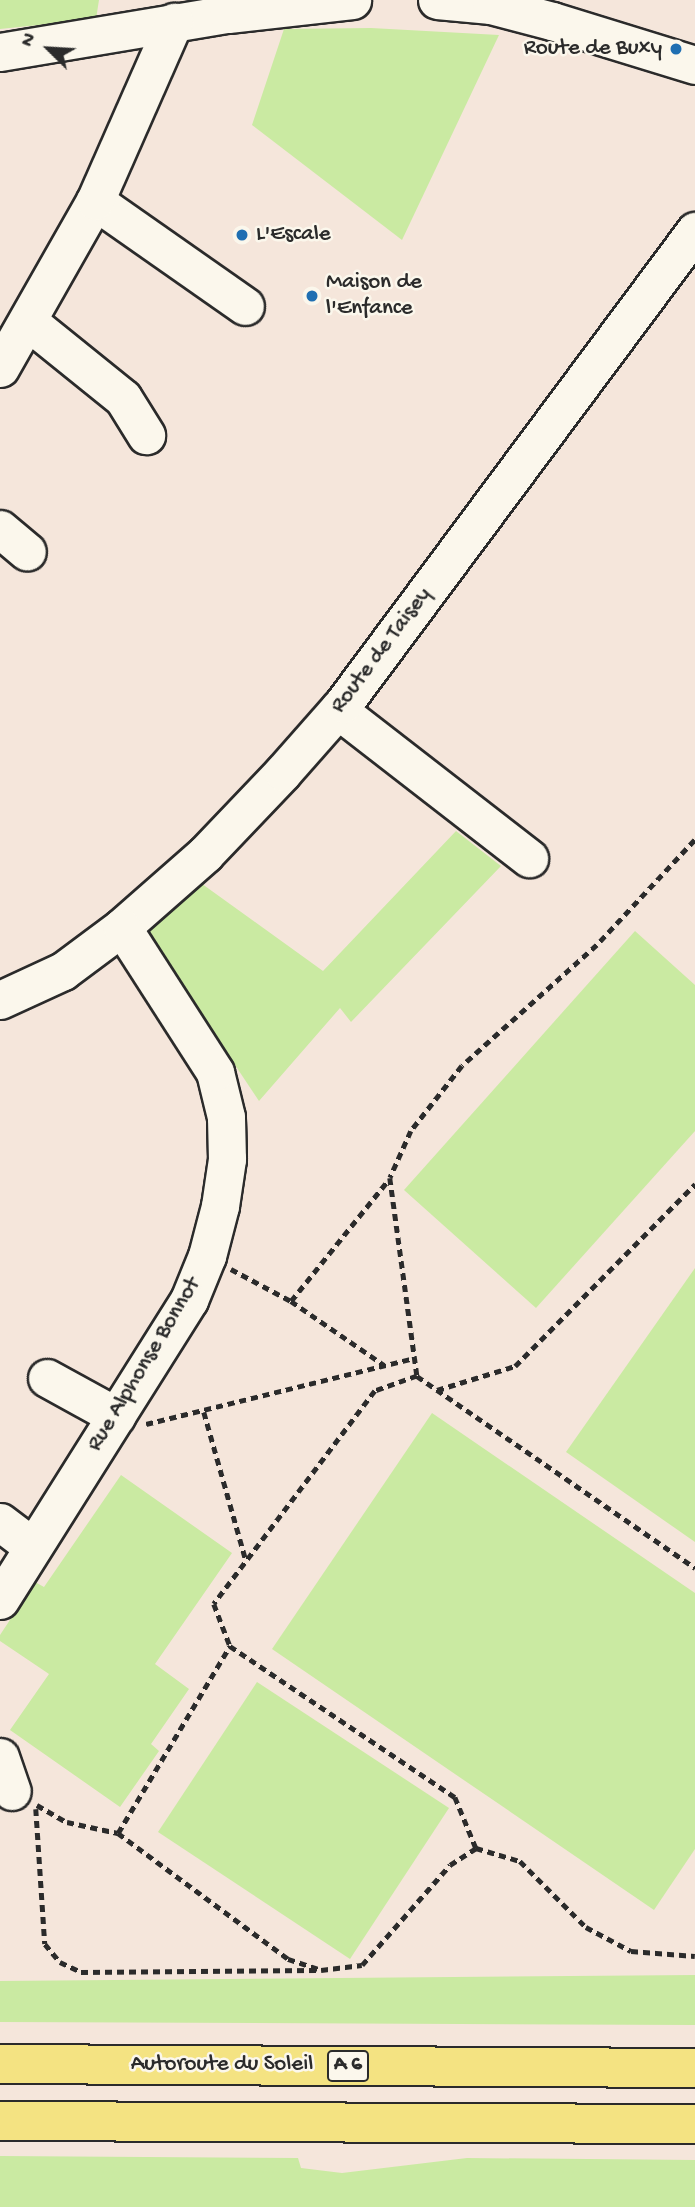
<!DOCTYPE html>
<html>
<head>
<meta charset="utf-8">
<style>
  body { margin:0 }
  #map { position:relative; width:695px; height:2207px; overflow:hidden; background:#f5e6db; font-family:"Gochi Hand",sans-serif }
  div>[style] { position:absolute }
  .green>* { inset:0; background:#caeaa2 }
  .path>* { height:4.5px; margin-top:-2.25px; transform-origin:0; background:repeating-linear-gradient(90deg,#2b2b2b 0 7px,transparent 0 12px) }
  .roads { filter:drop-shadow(2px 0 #2b2b2b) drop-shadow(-2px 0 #2b2b2b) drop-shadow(0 2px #2b2b2b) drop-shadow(0 -2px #2b2b2b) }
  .minor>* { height:37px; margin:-18.5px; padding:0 18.5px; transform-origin:18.5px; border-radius:18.5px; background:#fbf7ec }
  .highway>* { height:38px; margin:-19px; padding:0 19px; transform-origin:19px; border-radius:19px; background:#f4e382 }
  .dots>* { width:19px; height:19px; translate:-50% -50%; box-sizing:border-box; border:4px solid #fbf7ec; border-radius:50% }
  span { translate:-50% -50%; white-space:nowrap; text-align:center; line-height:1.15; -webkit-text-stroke:5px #fbf7ec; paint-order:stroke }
  .shield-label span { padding:2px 5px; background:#fbf7ec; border:2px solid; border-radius:5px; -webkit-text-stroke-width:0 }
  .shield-label { font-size:21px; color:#2b2b2b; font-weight:700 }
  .poi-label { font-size:23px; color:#2b2b2b }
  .right { translate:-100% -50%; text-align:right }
  .left { translate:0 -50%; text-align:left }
  .street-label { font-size:23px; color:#2b2b2b }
  .north { position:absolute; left:14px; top:14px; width:70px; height:70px; -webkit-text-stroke:5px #fbf7ec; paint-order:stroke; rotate:294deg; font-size:19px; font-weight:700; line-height:28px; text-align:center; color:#2b2b2b }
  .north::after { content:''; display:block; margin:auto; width:24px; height:32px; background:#2b2b2b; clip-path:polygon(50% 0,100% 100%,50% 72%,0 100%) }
</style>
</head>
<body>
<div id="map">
  <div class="green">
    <div style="clip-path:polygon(0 0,99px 0,96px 19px,0 29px)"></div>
    <div style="clip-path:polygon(371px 28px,499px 35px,402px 240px,252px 125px,284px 29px)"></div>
    <div style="clip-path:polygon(456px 831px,501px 866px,351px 1022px,340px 1008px,259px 1101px,147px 933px,198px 881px,323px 971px)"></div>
    <div style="clip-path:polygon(635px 931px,695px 985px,695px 1131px,536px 1308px,404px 1190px)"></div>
    <div style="clip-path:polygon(695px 1268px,695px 1542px,566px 1452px)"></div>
    <div style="clip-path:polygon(432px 1413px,695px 1593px,695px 1849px,654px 1910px,272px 1649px)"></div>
    <div style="clip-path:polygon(121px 1475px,232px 1553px,155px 1664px,189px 1689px,151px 1744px,159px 1751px,120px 1807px,10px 1730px,49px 1674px,0 1641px,0 1635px,35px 1582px,44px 1587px)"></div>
    <div style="clip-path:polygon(257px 1682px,449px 1808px,350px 1959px,158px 1832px)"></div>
    <div style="clip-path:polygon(695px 1975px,695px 2025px,0 2022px,0 1981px)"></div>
    <div style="clip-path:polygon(0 2156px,298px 2158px,301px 2168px,342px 2173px,467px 2158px,695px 2160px,695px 2207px,0 2207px)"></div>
  </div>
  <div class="path">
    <div style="left:695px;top:840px;width:144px;rotate:133deg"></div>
    <div style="left:597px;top:945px;width:181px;rotate:138.1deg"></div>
    <div style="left:462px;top:1066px;width:83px;rotate:128.1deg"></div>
    <div style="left:411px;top:1131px;width:51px;rotate:114.1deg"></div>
    <div style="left:390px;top:1178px;width:200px;rotate:82.2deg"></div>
    <div style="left:417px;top:1376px;width:338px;rotate:34.6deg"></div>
    <div style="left:231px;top:1269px;width:68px;rotate:28.1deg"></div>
    <div style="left:291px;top:1301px;width:113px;rotate:34.5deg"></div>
    <div style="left:291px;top:1301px;width:156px;rotate:-51.2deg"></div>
    <div style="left:417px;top:1376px;width:45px;rotate:160.3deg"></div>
    <div style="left:375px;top:1391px;width:267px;rotate:127.1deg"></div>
    <div style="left:214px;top:1604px;width:45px;rotate:69.1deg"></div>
    <div style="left:230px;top:1646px;width:271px;rotate:33.9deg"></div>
    <div style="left:455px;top:1797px;width:55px;rotate:67.6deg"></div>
    <div style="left:437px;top:1390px;width:82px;rotate:-17.1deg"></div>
    <div style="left:515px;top:1366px;width:256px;rotate:-45.3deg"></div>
    <div style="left:204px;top:1412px;width:154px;rotate:74.2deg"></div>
    <div style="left:146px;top:1424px;width:277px;rotate:-13.8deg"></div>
    <div style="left:37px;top:1805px;width:34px;rotate:30deg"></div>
    <div style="left:67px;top:1822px;width:52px;rotate:12.2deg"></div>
    <div style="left:118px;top:1833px;width:212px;rotate:36.5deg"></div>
    <div style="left:288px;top:1959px;width:35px;rotate:18deg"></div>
    <div style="left:321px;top:1970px;width:41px;rotate:-7deg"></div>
    <div style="left:362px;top:1965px;width:133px;rotate:-48.7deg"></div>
    <div style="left:450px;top:1865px;width:31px;rotate:-33deg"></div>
    <div style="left:476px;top:1848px;width:46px;rotate:16.5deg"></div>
    <div style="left:520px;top:1861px;width:93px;rotate:45deg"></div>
    <div style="left:586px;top:1927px;width:51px;rotate:28.1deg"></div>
    <div style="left:631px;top:1951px;width:64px;rotate:4.5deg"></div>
    <div style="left:36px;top:1809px;width:135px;rotate:86.2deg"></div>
    <div style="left:45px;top:1944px;width:23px;rotate:50deg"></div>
    <div style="left:60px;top:1962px;width:23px;rotate:25deg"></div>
    <div style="left:81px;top:1972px;width:236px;rotate:-0.5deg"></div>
    <div style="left:118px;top:1833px;width:218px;rotate:-59.1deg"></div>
  </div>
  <div class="roads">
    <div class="minor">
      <div style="left:437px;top:0;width:54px;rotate:5.3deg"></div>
      <div style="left:491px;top:5px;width:63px;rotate:14.7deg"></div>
      <div style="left:552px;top:21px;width:150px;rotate:17.1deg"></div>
      <div style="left:0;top:52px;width:231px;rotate:-9.5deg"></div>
      <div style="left:228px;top:14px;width:125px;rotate:-6.4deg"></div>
      <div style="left:95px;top:201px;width:183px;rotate:35deg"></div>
      <div style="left:30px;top:323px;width:119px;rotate:38.9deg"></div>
      <div style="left:123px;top:398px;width:44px;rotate:58.1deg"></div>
      <div style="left:0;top:368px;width:192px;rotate:-60.4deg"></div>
      <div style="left:95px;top:201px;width:196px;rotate:-66.2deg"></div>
      <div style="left:0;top:529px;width:35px;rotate:40deg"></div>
      <div style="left:338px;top:710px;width:242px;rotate:37.8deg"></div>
      <div style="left:0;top:1000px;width:69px;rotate:-24.7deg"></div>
      <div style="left:63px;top:971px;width:74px;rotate:-36.7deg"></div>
      <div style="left:122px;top:927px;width:111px;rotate:-41.3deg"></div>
      <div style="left:205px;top:854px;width:113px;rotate:-46.4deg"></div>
      <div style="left:283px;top:772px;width:91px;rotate:-48.6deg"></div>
      <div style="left:343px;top:704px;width:590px;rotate:-53.34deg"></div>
      <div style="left:47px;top:1378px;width:79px;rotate:28.8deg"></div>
      <div style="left:0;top:1522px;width:41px;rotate:37.1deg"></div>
      <div style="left:0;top:1600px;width:355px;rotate:-57.8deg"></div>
      <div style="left:189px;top:1300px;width:48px;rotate:-67.8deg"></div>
      <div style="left:207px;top:1256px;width:52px;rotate:-75.4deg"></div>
      <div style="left:220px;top:1206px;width:48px;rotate:-81.5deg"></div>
      <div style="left:227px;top:1159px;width:42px;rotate:-91.4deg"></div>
      <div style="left:226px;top:1117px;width:46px;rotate:-103.7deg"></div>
      <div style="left:215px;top:1072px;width:172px;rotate:-122.7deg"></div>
      <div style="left:0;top:1757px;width:36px;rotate:71deg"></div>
    </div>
    <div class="highway">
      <div style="left:0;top:2064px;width:695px;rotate:0.33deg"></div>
      <div style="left:0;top:2121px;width:695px;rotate:0.25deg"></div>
    </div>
  </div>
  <div class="dots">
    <div style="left:676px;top:49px;background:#1f6fb2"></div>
    <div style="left:242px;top:235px;background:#1f6fb2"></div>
    <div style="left:312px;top:296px;background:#1f6fb2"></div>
  </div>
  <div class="shield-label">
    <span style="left:348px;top:2066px">A 6</span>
  </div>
  <div class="poi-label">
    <span class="right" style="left:662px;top:49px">Route de Buxy</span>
    <span class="left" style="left:256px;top:235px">L'Escale</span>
    <span class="left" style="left:326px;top:296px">Maison de<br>l'Enfance</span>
  </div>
  <div class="street-label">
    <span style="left:382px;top:651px;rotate:-53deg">Route de Taisey</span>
    <span style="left:145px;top:1365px;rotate:-59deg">Rue Alphonse Bonnot</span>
    <span style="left:222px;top:2065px">Autoroute du Soleil</span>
  </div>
  <div class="north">N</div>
</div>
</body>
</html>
